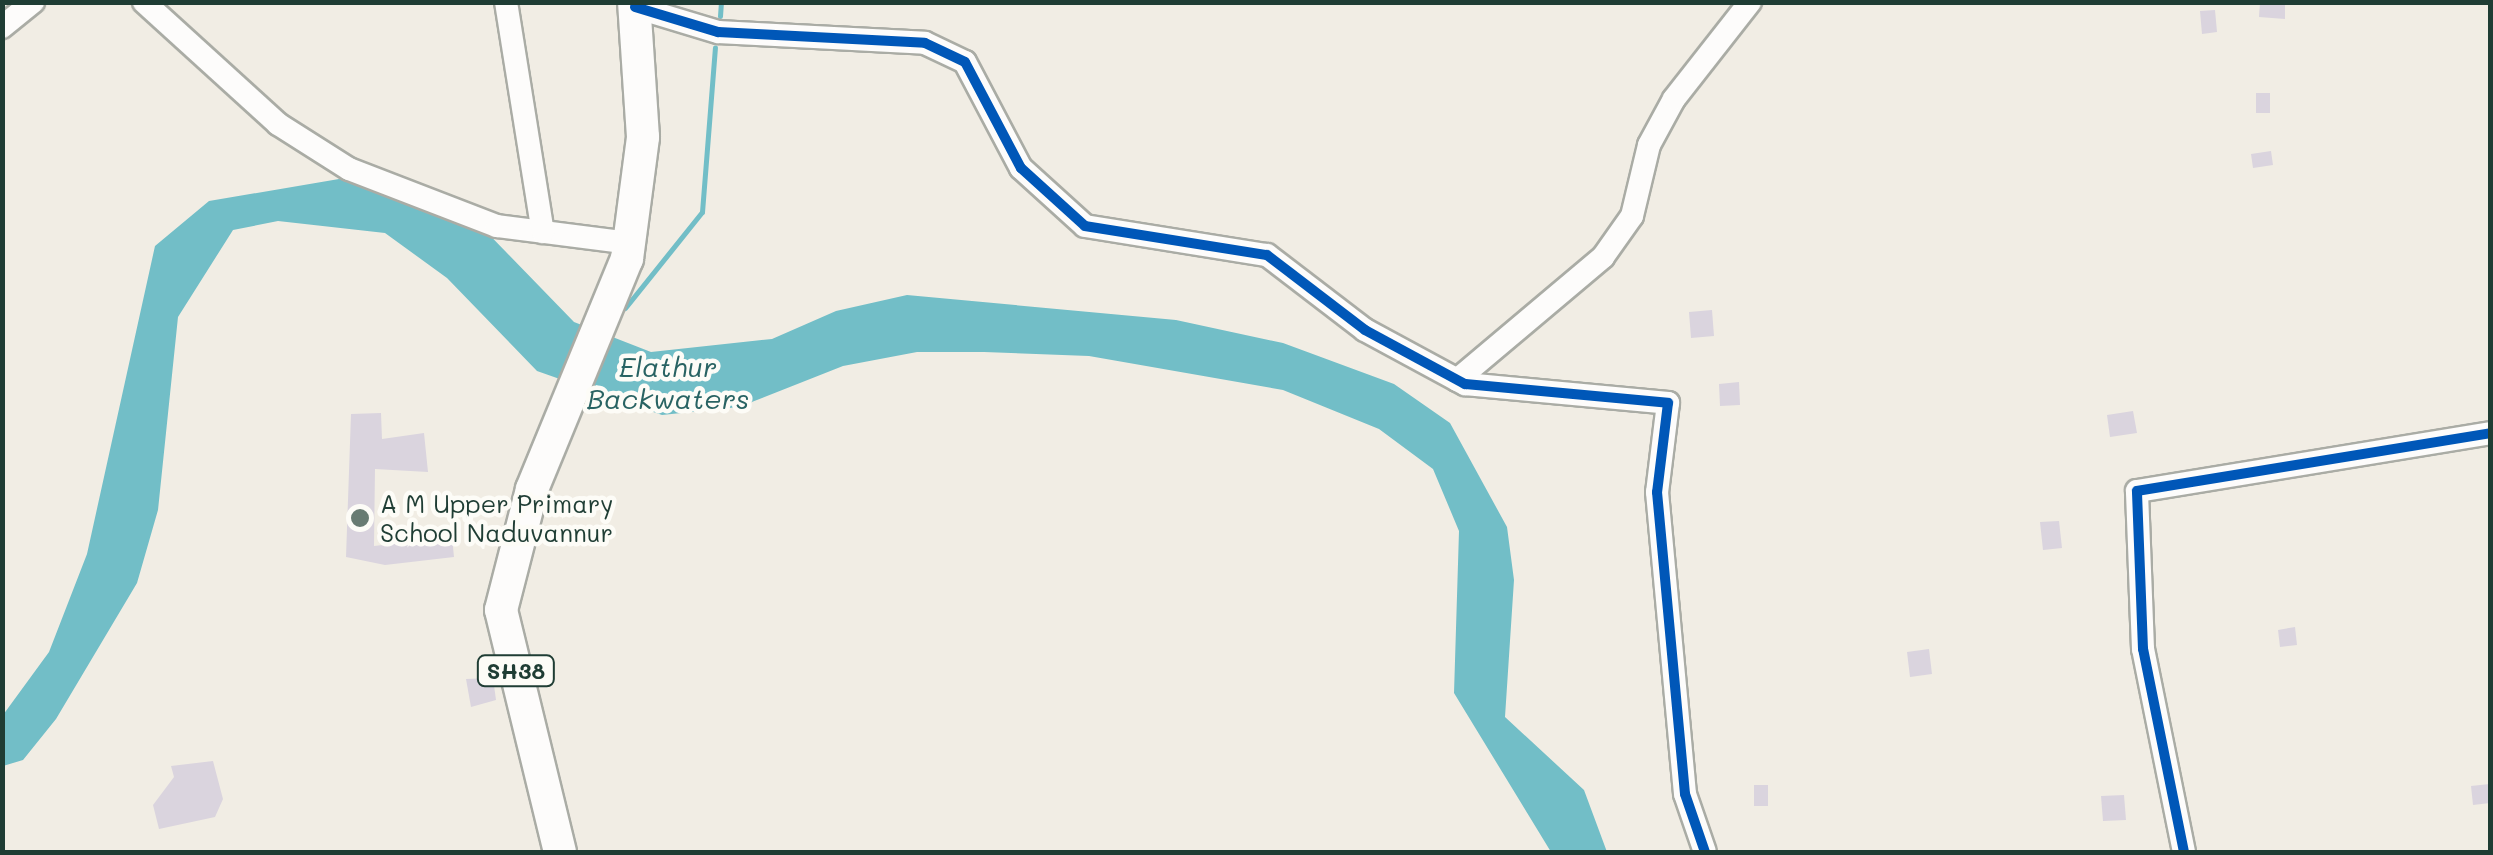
<!DOCTYPE html>
<html>
<head>
<meta charset="utf-8">
<style>
  body { margin:0 }
  #map { position:relative; width:2493px; height:855px; overflow:hidden; background:#f1ede4; font-family:Mali,sans-serif }
  div>[style] { position:absolute }
  .water>* { inset:0; background:#72bec7 }
  .stream>* { height:5px; margin:-2.5px; padding:0 2.5px; transform-origin:2.5px; border-radius:2.5px; background:#72bec7 }
  .building>* { inset:0; background:#dad4de }
  .roads { filter:drop-shadow(2px 0 #aaaca5) drop-shadow(-2px 0 #aaaca5) drop-shadow(0 2px #aaaca5) drop-shadow(0 -2px #aaaca5) }
  .street>* { height:22px; margin:-11px; padding:0 11px; transform-origin:11px; border-radius:11px; background:#fdfcfb }
  .primary>* { height:32px; margin:-16px; padding:0 16px; transform-origin:16px; border-radius:16px; background:#fdfcfb }
  .cycleway>* { height:10px; margin:-5px; padding:0 5px; transform-origin:5px; border-radius:5px; background:#0057b8 }
  .dots>* { width:28px; height:28px; translate:-50% -50%; box-sizing:border-box; border:5px solid #fdfcf7; border-radius:50% }
  span { translate:-50% -50%; white-space:nowrap; text-align:center; line-height:1.15; -webkit-text-stroke:9px #fdfcf7; paint-order:stroke }
  .shield-label span { padding:2px 8px; background:#fdfcf7; border:2px solid; border-radius:8px; -webkit-text-stroke-width:0 }
  .shield-label { font-size:22px; color:#1f3d34; font-weight:700 }
  .poi-label { font-size:25px; color:#1f3d34 }
  .left { translate:0 -50%; text-align:left }
  .water-label { font-size:28px; color:#296363; font-style:italic }
  .frame { position:absolute; inset:0; border:5px solid #1f3d34; pointer-events:none }
</style>
</head>
<body>
<div id="map">
  <div class="water">
    <div style="clip-path:polygon(339px 179px,391px 184px,473px 218px,574px 322px,651px 352px,772px 339px,836px 311px,907px 295px,1176px 320px,1283px 343px,1394px 384px,1450px 423px,1507px 527px,1514px 580px,1505px 717px,1584px 790px,1607px 852px,1551px 852px,1454px 693px,1459px 531px,1433px 469px,1379px 429px,1283px 390px,1089px 356px,984px 352px,917px 352px,843px 366px,739px 407px,662px 415px,537px 371px,447px 278px,385px 233px,278px 221px,233px 230px,178px 317px,158px 510px,137px 583px,56px 719px,23px 760px,3px 766px,3px 715px,49px 652px,87px 554px,155px 246px,209px 201px)"></div>
  </div>
  <div class="stream">
    <div style="left:720px;top:16px;width:14px;rotate:-86deg"></div>
    <div style="left:625px;top:308px;width:123px;rotate:-51.3deg"></div>
    <div style="left:702px;top:212px;width:165px;rotate:-85.5deg"></div>
  </div>
  <div class="building">
    <div style="clip-path:polygon(2260px 2px,2285px 2px,2285px 19px,2259px 17px)"></div>
    <div style="clip-path:polygon(2215px 10px,2217px 32px,2202px 34px,2200px 11px)"></div>
    <div style="clip-path:polygon(2256px 93px,2270px 93px,2270px 113px,2256px 113px)"></div>
    <div style="clip-path:polygon(2271px 151px,2273px 165px,2253px 168px,2251px 154px)"></div>
    <div style="clip-path:polygon(1712px 310px,1714px 336px,1691px 338px,1689px 312px)"></div>
    <div style="clip-path:polygon(1739px 382px,1740px 405px,1720px 406px,1719px 384px)"></div>
    <div style="clip-path:polygon(2133px 411px,2137px 433px,2110px 437px,2107px 415px)"></div>
    <div style="clip-path:polygon(381px 413px,382px 439px,424px 433px,428px 472px,375px 469px,374px 546px,452px 537px,454px 557px,385px 565px,346px 557px,351px 414px)"></div>
    <div style="clip-path:polygon(2059px 521px,2062px 548px,2043px 550px,2040px 522px)"></div>
    <div style="clip-path:polygon(2295px 627px,2297px 645px,2280px 647px,2278px 630px)"></div>
    <div style="clip-path:polygon(1929px 649px,1932px 674px,1910px 677px,1907px 652px)"></div>
    <div style="clip-path:polygon(493px 678px,496px 700px,471px 707px,466px 679px)"></div>
    <div style="clip-path:polygon(213px 761px,223px 799px,215px 817px,159px 829px,153px 805px,174px 777px,171px 766px)"></div>
    <div style="clip-path:polygon(2490px 784px,2490px 803px,2473px 805px,2471px 786px)"></div>
    <div style="clip-path:polygon(1754px 785px,1768px 785px,1768px 806px,1754px 806px)"></div>
    <div style="clip-path:polygon(2124px 795px,2126px 820px,2103px 821px,2101px 796px)"></div>
  </div>
  <div class="roads">
    <div class="street">
      <div style="left:144px;top:2px;width:181px;rotate:42.3deg"></div>
      <div style="left:278px;top:124px;width:84px;rotate:32.4deg"></div>
      <div style="left:349px;top:169px;width:159px;rotate:21.1deg"></div>
      <div style="left:497px;top:226px;width:134px;rotate:7.3deg"></div>
      <div style="left:506px;top:2px;width:233px;rotate:80.9deg"></div>
      <div style="left:635px;top:7px;width:87px;rotate:16.8deg"></div>
      <div style="left:718px;top:32px;width:207px;rotate:3deg"></div>
      <div style="left:925px;top:43px;width:44px;rotate:25.4deg"></div>
      <div style="left:965px;top:62px;width:120px;rotate:62.2deg"></div>
      <div style="left:1021px;top:168px;width:86px;rotate:42.2deg"></div>
      <div style="left:1085px;top:226px;width:184px;rotate:9.1deg"></div>
      <div style="left:1267px;top:255px;width:123px;rotate:37.4deg"></div>
      <div style="left:1365px;top:330px;width:114px;rotate:28.4deg"></div>
      <div style="left:1465px;top:384px;width:204px;rotate:5.3deg"></div>
      <div style="left:1668px;top:403px;width:90px;rotate:97deg"></div>
      <div style="left:1657px;top:492px;width:303px;rotate:84.7deg"></div>
      <div style="left:1685px;top:794px;width:61px;rotate:71deg"></div>
      <div style="left:2px;top:27px;width:40px;rotate:-39deg"></div>
      <div style="left:1457px;top:380px;width:191px;rotate:-40.1deg"></div>
      <div style="left:1603px;top:257px;width:50px;rotate:-54.7deg"></div>
      <div style="left:1632px;top:216px;width:73px;rotate:-76.5deg"></div>
      <div style="left:1649px;top:145px;width:52px;rotate:-61.5deg"></div>
      <div style="left:1674px;top:99px;width:123px;rotate:-51.9deg"></div>
      <div style="left:2184px;top:852px;width:207px;rotate:-101.4deg"></div>
      <div style="left:2143px;top:649px;width:158px;rotate:-92.2deg"></div>
      <div style="left:2137px;top:491px;width:358px;rotate:-9.3deg"></div>
    </div>
    <div class="primary">
      <div style="left:560px;top:852px;width:249px;rotate:-103.7deg"></div>
      <div style="left:501px;top:610px;width:125px;rotate:-75.6deg"></div>
      <div style="left:532px;top:489px;width:249px;rotate:-67.6deg"></div>
      <div style="left:627px;top:259px;width:123px;rotate:-82.5deg"></div>
      <div style="left:643px;top:137px;width:135px;rotate:-93.8deg"></div>
    </div>
  </div>
  <div class="cycleway">
    <div style="left:635px;top:7px;width:87px;rotate:16.8deg"></div>
    <div style="left:718px;top:32px;width:207px;rotate:3deg"></div>
    <div style="left:925px;top:43px;width:44px;rotate:25.4deg"></div>
    <div style="left:965px;top:62px;width:120px;rotate:62.2deg"></div>
    <div style="left:1021px;top:168px;width:86px;rotate:42.2deg"></div>
    <div style="left:1085px;top:226px;width:184px;rotate:9.1deg"></div>
    <div style="left:1267px;top:255px;width:123px;rotate:37.4deg"></div>
    <div style="left:1365px;top:330px;width:114px;rotate:28.4deg"></div>
    <div style="left:1465px;top:384px;width:204px;rotate:5.3deg"></div>
    <div style="left:1668px;top:403px;width:90px;rotate:97deg"></div>
    <div style="left:1657px;top:492px;width:303px;rotate:84.7deg"></div>
    <div style="left:1685px;top:794px;width:61px;rotate:71deg"></div>
    <div style="left:2184px;top:852px;width:207px;rotate:-101.4deg"></div>
    <div style="left:2143px;top:649px;width:158px;rotate:-92.2deg"></div>
    <div style="left:2137px;top:491px;width:358px;rotate:-9.3deg"></div>
  </div>
  <div class="dots">
    <div style="left:360px;top:518px;background:#687b72"></div>
  </div>
  <div class="shield-label">
    <span style="left:516px;top:671px">SH38</span>
  </div>
  <div class="poi-label">
    <span class="left" style="left:380px;top:518px">A M Upper Primary<br>School Naduvannur</span>
  </div>
  <div class="water-label">
    <span style="left:668px;top:382px">Elathur<br>Backwaters</span>
  </div>
  <div class="frame"></div>
</div>
</body>
</html>
